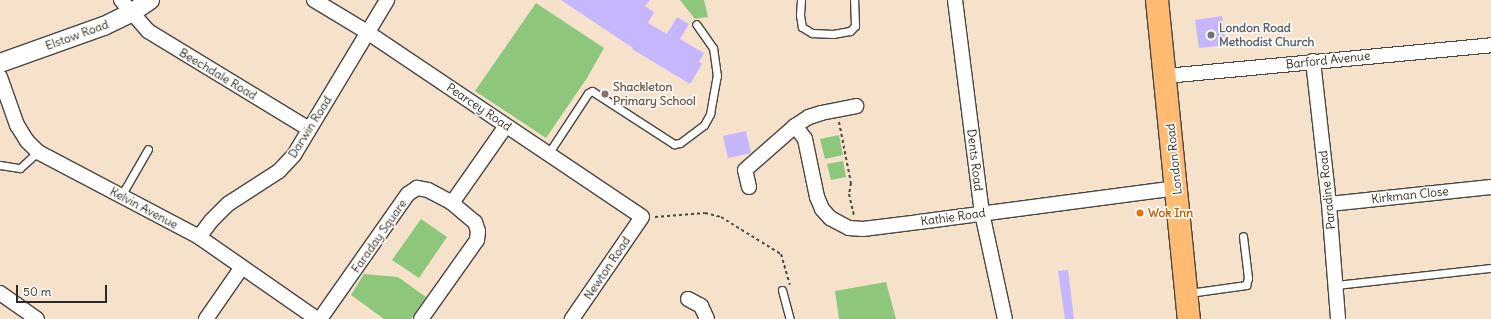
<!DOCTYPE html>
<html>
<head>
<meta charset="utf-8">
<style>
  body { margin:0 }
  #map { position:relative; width:1491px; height:319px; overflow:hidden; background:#f6e2ca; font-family:Delius,sans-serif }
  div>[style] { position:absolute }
  .green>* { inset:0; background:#8dc77c }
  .building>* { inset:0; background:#c5b6fd }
  .path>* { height:2px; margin-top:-1px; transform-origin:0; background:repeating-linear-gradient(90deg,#494643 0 3px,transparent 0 6px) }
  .roads { filter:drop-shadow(1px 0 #494643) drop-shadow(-1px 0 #494643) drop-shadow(0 1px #494643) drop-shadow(0 -1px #494643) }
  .service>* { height:7px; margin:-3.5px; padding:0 3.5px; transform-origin:3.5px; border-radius:3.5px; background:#fff }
  .minor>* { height:14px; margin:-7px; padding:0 7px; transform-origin:7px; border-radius:7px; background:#fff }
  .tertiary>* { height:18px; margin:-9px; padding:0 9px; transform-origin:9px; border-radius:9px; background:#fff }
  .primary>* { height:22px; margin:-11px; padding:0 11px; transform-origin:11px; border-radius:11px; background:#ffbb71 }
  .dots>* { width:11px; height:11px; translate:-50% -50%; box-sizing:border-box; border:2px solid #fdfcf7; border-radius:50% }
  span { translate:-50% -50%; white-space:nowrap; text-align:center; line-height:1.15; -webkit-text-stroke:3.5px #fdfcf7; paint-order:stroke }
  .worship-label { font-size:12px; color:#5b616d; font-weight:700 }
  .left { translate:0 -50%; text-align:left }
  .street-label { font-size:12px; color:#2b2b2b }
  .education-label { font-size:12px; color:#785e54; font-weight:700 }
  .food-label { font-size:12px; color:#c56008; font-weight:700 }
  .scale { position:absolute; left:16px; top:285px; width:91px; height:18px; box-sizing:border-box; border:2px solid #2b2b2b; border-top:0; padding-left:5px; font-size:12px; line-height:14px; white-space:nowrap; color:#2b2b2b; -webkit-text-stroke:3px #fdfcf7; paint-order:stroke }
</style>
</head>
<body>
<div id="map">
  <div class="green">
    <div style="clip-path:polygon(680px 0,704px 0,708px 17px,695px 19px)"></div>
    <div style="clip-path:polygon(536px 3px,604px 48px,587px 78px,546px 138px,475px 91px)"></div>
    <div style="clip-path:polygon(839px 135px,843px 155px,825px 159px,820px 139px)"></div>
    <div style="clip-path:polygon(843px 161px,846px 177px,831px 180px,827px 164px)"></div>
    <div style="clip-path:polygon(421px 219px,447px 237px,419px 278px,392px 260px)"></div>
    <div style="clip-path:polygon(364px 274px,398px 277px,426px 297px,411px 319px,384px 319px,351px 295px)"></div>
    <div style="clip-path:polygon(886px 282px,896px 319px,839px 319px,835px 291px)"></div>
  </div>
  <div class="building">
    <div style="clip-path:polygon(561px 0,650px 0,645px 6px,654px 12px,648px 23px,667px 34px,677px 17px,689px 24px,680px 39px,704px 53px,699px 62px,702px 64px,690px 84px,632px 49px,633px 48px)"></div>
    <div style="clip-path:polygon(1222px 16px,1226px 45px,1199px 48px,1195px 20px)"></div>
    <div style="clip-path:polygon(746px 131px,751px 153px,728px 158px,723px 136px)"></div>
    <div style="clip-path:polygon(1068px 270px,1074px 319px,1065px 319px,1058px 271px)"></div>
  </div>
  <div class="path">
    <div style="left:839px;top:122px;width:62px;rotate:78.9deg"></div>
    <div style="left:851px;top:183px;width:11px;rotate:100deg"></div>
    <div style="left:849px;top:194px;width:22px;rotate:77deg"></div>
    <div style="left:655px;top:217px;width:50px;rotate:-4.6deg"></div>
    <div style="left:705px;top:213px;width:16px;rotate:14deg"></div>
    <div style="left:721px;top:217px;width:70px;rotate:31.7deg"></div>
    <div style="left:781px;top:254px;width:32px;rotate:74deg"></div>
  </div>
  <div class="roads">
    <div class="service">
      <div style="left:801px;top:0;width:15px;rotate:94deg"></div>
      <div style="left:800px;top:15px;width:12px;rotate:81deg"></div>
      <div style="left:802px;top:27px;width:12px;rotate:31deg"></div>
      <div style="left:812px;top:33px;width:21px;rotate:3deg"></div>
      <div style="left:833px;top:34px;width:17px;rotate:-10deg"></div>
      <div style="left:850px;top:31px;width:7px;rotate:-45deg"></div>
      <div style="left:855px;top:26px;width:26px;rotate:-92deg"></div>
      <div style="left:548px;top:154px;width:73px;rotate:-56.7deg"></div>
      <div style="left:588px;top:93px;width:4px;rotate:-27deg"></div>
      <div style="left:592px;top:91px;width:98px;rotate:32.9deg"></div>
      <div style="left:674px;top:144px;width:6px;rotate:-9deg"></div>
      <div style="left:680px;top:143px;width:30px;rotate:-37deg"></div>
      <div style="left:704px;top:125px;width:13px;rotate:-61deg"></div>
      <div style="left:710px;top:114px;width:39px;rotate:-80deg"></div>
      <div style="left:717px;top:76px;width:28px;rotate:-98deg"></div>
      <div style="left:713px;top:48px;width:29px;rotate:-125deg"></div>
      <div style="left:0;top:165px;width:20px;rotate:9deg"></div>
      <div style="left:20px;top:168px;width:24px;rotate:-42deg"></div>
      <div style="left:121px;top:196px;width:54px;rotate:-60.1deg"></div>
      <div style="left:1336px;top:285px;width:156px;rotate:-6.3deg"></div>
      <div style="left:782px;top:290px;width:30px;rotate:75deg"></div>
      <div style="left:1189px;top:293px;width:58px;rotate:-8deg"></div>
      <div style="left:1246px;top:285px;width:7px;rotate:-74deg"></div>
      <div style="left:1248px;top:278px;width:42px;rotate:-96.8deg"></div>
    </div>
    <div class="minor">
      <div style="left:121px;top:0;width:41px;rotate:48.9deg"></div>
      <div style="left:148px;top:31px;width:188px;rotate:31.3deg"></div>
      <div style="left:314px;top:0;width:62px;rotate:31.1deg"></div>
      <div style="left:367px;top:32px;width:331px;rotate:33.9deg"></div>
      <div style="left:642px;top:217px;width:124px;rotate:124.5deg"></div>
      <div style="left:955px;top:0;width:215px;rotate:82.8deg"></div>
      <div style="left:982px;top:213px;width:108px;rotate:77.8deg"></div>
      <div style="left:1313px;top:61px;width:144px;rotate:83.6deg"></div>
      <div style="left:1329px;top:204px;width:115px;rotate:85.5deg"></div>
      <div style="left:1166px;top:76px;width:326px;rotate:-5.4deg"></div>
      <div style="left:0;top:77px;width:51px;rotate:70.5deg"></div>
      <div style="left:17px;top:125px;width:19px;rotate:58deg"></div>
      <div style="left:27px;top:141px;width:16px;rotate:45deg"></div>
      <div style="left:38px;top:152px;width:182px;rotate:27.8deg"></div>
      <div style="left:199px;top:237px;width:144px;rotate:34.8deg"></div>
      <div style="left:795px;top:126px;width:16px;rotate:52deg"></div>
      <div style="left:805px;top:139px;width:59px;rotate:78.3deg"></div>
      <div style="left:817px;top:197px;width:13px;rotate:67deg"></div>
      <div style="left:822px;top:209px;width:12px;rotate:48deg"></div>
      <div style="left:830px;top:218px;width:21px;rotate:28deg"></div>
      <div style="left:849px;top:228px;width:14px;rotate:4deg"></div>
      <div style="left:863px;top:229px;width:56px;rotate:-7.1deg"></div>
      <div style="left:919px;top:222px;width:260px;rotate:-7.5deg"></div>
      <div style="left:749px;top:187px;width:17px;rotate:-103deg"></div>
      <div style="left:745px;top:170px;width:67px;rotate:-41.3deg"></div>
      <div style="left:795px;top:126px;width:17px;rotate:-33deg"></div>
      <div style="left:809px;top:117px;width:13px;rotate:-18deg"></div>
      <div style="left:821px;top:113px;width:36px;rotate:-11deg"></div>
      <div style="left:452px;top:203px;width:94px;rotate:-55deg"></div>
      <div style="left:1329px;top:204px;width:163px;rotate:-6deg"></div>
      <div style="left:199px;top:237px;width:20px;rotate:-53deg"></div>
      <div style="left:211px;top:221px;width:24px;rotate:-45deg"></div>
      <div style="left:228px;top:204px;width:61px;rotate:-32.9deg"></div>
      <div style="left:279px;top:171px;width:22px;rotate:-47deg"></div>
      <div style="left:294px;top:155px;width:181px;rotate:-59deg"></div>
      <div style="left:0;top:293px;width:45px;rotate:35.1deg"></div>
      <div style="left:688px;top:299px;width:15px;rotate:28deg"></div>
      <div style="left:701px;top:306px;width:14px;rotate:65deg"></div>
      <div style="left:206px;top:319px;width:63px;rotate:-55.3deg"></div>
      <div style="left:320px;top:319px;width:153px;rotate:-54.9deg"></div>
      <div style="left:408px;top:194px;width:11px;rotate:-34deg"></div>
      <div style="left:417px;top:188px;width:11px;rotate:10deg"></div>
      <div style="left:428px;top:190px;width:27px;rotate:28deg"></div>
      <div style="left:452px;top:203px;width:30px;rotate:40deg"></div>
      <div style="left:475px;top:222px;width:9px;rotate:72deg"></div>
      <div style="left:478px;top:231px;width:9px;rotate:96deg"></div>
      <div style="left:477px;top:240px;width:97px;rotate:125.3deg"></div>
    </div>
    <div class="tertiary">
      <div style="left:0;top:63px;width:110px;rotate:-19.6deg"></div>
      <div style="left:104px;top:26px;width:30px;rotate:-26deg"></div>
      <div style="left:131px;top:13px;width:23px;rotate:-34deg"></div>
    </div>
    <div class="primary">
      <div style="left:1157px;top:0;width:321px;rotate:84.3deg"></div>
    </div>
  </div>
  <div class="dots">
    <div style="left:1211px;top:35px;background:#6b7280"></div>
    <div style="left:605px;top:94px;background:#8d6e63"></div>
    <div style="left:1140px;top:213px;background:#e8710a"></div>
  </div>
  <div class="worship-label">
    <span class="left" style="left:1219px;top:35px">London Road<br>Methodist Church</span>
  </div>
  <div class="street-label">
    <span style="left:77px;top:35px;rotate:-20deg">Elstow Road</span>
    <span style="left:1328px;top:60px;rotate:-6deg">Barford Avenue</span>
    <span style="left:218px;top:74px;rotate:31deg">Beechdale Road</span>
    <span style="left:479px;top:107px;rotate:34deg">Pearcey Road</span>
    <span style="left:310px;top:127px;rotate:-58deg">Darwin Road</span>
    <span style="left:1174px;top:159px;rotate:-96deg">London Road</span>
    <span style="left:975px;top:160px;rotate:83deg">Dents Road</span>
    <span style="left:1327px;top:190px;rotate:-96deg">Paradine Road</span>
    <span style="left:1410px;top:195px;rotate:-6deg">Kirkman Close</span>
    <span style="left:144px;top:208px;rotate:28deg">Kelvin Avenue</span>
    <span style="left:953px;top:217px;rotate:-8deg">Kathie Road</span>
    <span style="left:379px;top:236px;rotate:-55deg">Faraday Square</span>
    <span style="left:607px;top:268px;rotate:-56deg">Newton Road</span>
  </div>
  <div class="education-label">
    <span class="left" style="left:613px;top:94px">Shackleton<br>Primary School</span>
  </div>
  <div class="food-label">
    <span class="left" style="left:1148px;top:213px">Wok Inn</span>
  </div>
  <div class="scale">50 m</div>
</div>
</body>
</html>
